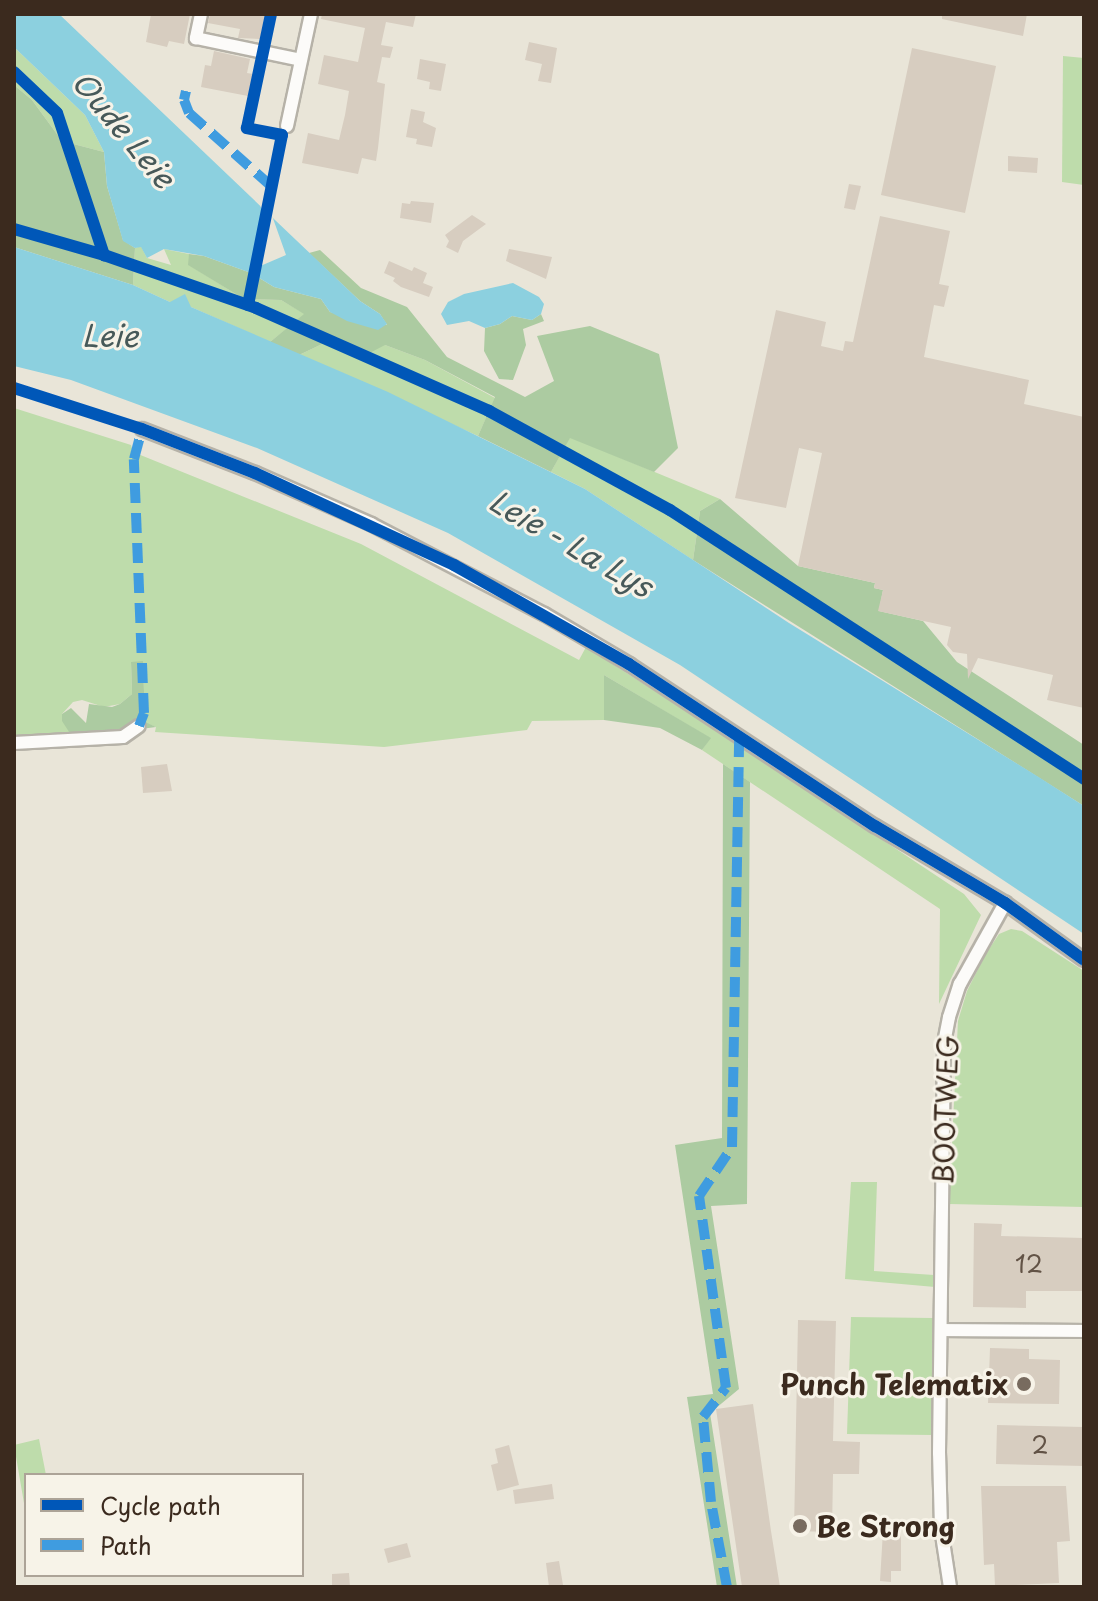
<!DOCTYPE html>
<html>
<head>
<meta charset="utf-8">
<style>
  body { margin:0 }
  #map { position:relative; width:1098px; height:1601px; overflow:hidden; background:#e9e5d8; font-family:"Playpen Sans",sans-serif }
  div>[style] { position:absolute }
  .green>* { inset:0; background:#bedcab }
  .forest>* { inset:0; background:#accba1 }
  .water>* { inset:0; background:#8cd0df }
  .pier>* { inset:0; background:#e9e5d8 }
  .building>* { inset:0; background:#d7cdc0 }
  .roads { filter:drop-shadow(2px 0 #b6b2a8) drop-shadow(-2px 0 #b6b2a8) drop-shadow(0 2px #b6b2a8) drop-shadow(0 -2px #b6b2a8) }
  .street>* { height:12px; margin:-6px; padding:0 6px; transform-origin:6px; border-radius:6px; background:#fcfbf9 }
  .quiet>* { height:10px; margin-top:-5px; transform-origin:0; background:repeating-linear-gradient(90deg,#3f9ce0 0 20px,transparent 0 30px) }
  .cycleway>* { height:12px; margin:-6px; padding:0 6px; transform-origin:6px; border-radius:6px; background:#0057b8 }
  .dots>* { width:22px; height:22px; translate:-50% -50%; box-sizing:border-box; border:4px solid #f7f3e8; border-radius:50% }
  span { translate:-50% -50%; white-space:nowrap; text-align:center; line-height:1.15; -webkit-text-stroke:6px #f7f3e8; paint-order:stroke }
  .number-label { font-size:24px; color:#625346 }
  .number-label span { -webkit-text-stroke-width:0 }
  .street-label { font-size:28px; color:#3b2a1e }
  .poi-label { font-size:28px; color:#3b2a1e; font-weight:700 }
  .right { translate:-100% -50%; text-align:right }
  .left { translate:0 -50%; text-align:left }
  .water-label { font-size:30px; color:#475959; font-style:italic }
  .frame { position:absolute; inset:0; border:16px solid #3b2a1e; pointer-events:none }
  .legend { position:absolute; left:24px; top:1473px; width:280px; height:104px; box-sizing:border-box; background:#f7f3e8; border:2px solid #aca397; margin:0; padding:10px 14px; list-style:none; font-size:24px; color:#3b2a1e }
  .legend li { display:flex; align-items:center; gap:16px; height:40px }
  .legend b { width:40px; border:2px solid #aca397 }
</style>
</head>
<body>
<div id="map">
  <div class="green">
    <div style="clip-path:polygon(14px 47px,85px 115px,104px 152px,62px 141px,32px 100px,14px 85px)"></div>
    <div style="clip-path:polygon(1063px 56px,1084px 58px,1084px 185px,1062px 182px)"></div>
    <div style="clip-path:polygon(141px 246px,147px 258px,171px 265px,164px 249px,189px 254px,189px 265px,244px 299px,281px 300px,305px 314px,270px 342px,191px 307px,170px 302px,133px 285px,135px 248px)"></div>
    <div style="clip-path:polygon(337px 337px,385px 345px,425px 360px,495px 398px,478px 436px,299px 355px)"></div>
    <div style="clip-path:polygon(14px 408px,131px 445px,133px 452px,361px 544px,579px 660px,586px 647px,744px 748px,964px 894px,981px 915px,939px 1004px,940px 909px,702px 750px,710px 738px,604px 675px,604px 720px,532px 721px,527px 730px,384px 747px,155px 732px,156px 727px,145px 723px,143px 662px,131px 663px,132px 694px,120px 704px,104px 707px,82px 700px,73px 702px,62px 714px,73px 738px,14px 739px)"></div>
    <div style="clip-path:polygon(570px 437px,720px 499px,700px 511px,693px 560px,585px 489px,551px 472px)"></div>
    <div style="clip-path:polygon(1011px 929px,1022px 931px,1084px 971px,1084px 1207px,949px 1204px,958px 1021px,967px 991px,985px 955px,999px 934px)"></div>
    <div style="clip-path:polygon(851px 1182px,877px 1182px,874px 1271px,934px 1275px,935px 1287px,845px 1279px)"></div>
    <div style="clip-path:polygon(851px 1317px,933px 1318px,932px 1435px,847px 1434px)"></div>
    <div style="clip-path:polygon(39px 1439px,46px 1475px,26px 1475px,25px 1509px,14px 1445px)"></div>
  </div>
  <div class="forest">
    <div style="clip-path:polygon(14px 85px,32px 100px,62px 141px,104px 152px,107px 186px,123px 240px,135px 248px,133px 285px,14px 247px)"></div>
    <div style="clip-path:polygon(320px 250px,361px 288px,407px 307px,447px 357px,525px 397px,554px 381px,537px 336px,590px 326px,659px 354px,678px 448px,654px 472px,570px 438px,551px 472px,478px 436px,495px 397px,425px 360px,385px 345px,358px 359px,337px 337px,299px 355px,270px 342px,304px 314px,281px 300px,244px 299px,188px 265px,189px 254px,204px 256px,251px 273px,274px 287px,321px 299px,330px 312px,387px 325px,380px 314px,360px 301px,309px 253px)"></div>
    <div style="clip-path:polygon(541px 314px,544px 321px,523px 329px,526px 345px,513px 380px,499px 379px,484px 351px,485px 328px,500px 324px,512px 316px,532px 320px)"></div>
    <div style="clip-path:polygon(720px 499px,798px 566px,875px 583px,874px 588px,883px 590px,879px 611px,923px 621px,957px 662px,1084px 745px,1084px 806px,693px 560px,700px 511px)"></div>
    <div style="clip-path:polygon(143px 661px,145px 722px,156px 727px,73px 738px,62px 721px,62px 714px,71px 708px,86px 723px,89px 704px,112px 707px,120px 704px,132px 694px,131px 662px)"></div>
    <div style="clip-path:polygon(604px 675px,711px 738px,702px 750px,660px 728px,604px 720px)"></div>
    <div style="clip-path:polygon(723px 764px,750px 782px,747px 1204px,711px 1206px,739px 1389px,710px 1413px,737px 1587px,717px 1587px,687px 1397px,713px 1394px,675px 1145px,722px 1138px)"></div>
  </div>
  <div class="water">
    <div style="clip-path:polygon(14px 14px,59px 14px,360px 301px,380px 314px,387px 324px,378px 330px,347px 321px,330px 312px,321px 299px,274px 287px,251px 273px,204px 256px,164px 249px,147px 258px,141px 247px,135px 248px,123px 241px,107px 186px,104px 152px,85px 115px,14px 47px)"></div>
    <div style="clip-path:polygon(14px 247px,133px 285px,170px 302px,185px 294px,191px 307px,388px 392px,585px 489px,789px 623px,1037px 776px,1084px 806px,1084px 934px,680px 665px,448px 533px,257px 448px,71px 380px,14px 366px)"></div>
    <div style="clip-path:polygon(513px 283px,539px 297px,544px 304px,541px 314px,532px 320px,512px 316px,500px 324px,485px 328px,469px 321px,447px 325px,441px 314px,448px 302px,464px 294px)"></div>
  </div>
  <div class="pier">
    <div style="clip-path:polygon(256px 196px,270px 210px,286px 255px,258px 267px,256px 280px,250px 277px,263px 212px)"></div>
  </div>
  <div class="building">
    <div style="clip-path:polygon(151px 14px,190px 14px,184px 44px,169px 41px,167px 47px,146px 42px)"></div>
    <div style="clip-path:polygon(210px 14px,265px 14px,260px 39px,238px 38px,240px 29px,208px 23px)"></div>
    <div style="clip-path:polygon(322px 14px,416px 14px,413px 27px,386px 22px,381px 45px,393px 47px,390px 58px,382px 57px,377px 82px,385px 84px,378px 148px,376px 161px,362px 158px,358px 174px,302px 163px,308px 133px,339px 140px,345px 115px,349px 91px,318px 84px,324px 55px,358px 62px,365px 28px,321px 19px)"></div>
    <div style="clip-path:polygon(942px 14px,1027px 14px,1023px 36px,942px 19px)"></div>
    <div style="clip-path:polygon(529px 42px,557px 48px,551px 83px,538px 81px,542px 64px,525px 60px)"></div>
    <div style="clip-path:polygon(912px 48px,996px 66px,965px 213px,881px 195px)"></div>
    <div style="clip-path:polygon(214px 51px,250px 59px,247px 73px,253px 74px,248px 96px,201px 87px,205px 65px,211px 66px)"></div>
    <div style="clip-path:polygon(420px 59px,446px 64px,441px 91px,429px 89px,430px 82px,417px 79px)"></div>
    <div style="clip-path:polygon(411px 109px,425px 112px,423px 122px,436px 128px,432px 147px,416px 144px,417px 139px,406px 137px)"></div>
    <div style="clip-path:polygon(1008px 156px,1038px 158px,1037px 173px,1008px 171px)"></div>
    <div style="clip-path:polygon(849px 184px,861px 186px,855px 210px,844px 208px)"></div>
    <div style="clip-path:polygon(411px 201px,434px 203px,431px 223px,400px 218px,402px 203px,410px 204px)"></div>
    <div style="clip-path:polygon(472px 215px,486px 224px,463px 241px,458px 253px,446px 247px,449px 241px,445px 235px)"></div>
    <div style="clip-path:polygon(880px 216px,950px 231px,939px 284px,949px 286px,944px 307px,934px 305px,924px 357px,1029px 380px,1024px 404px,1084px 417px,1084px 708px,1047px 700px,1053px 675px,978px 658px,968px 679px,967px 654px,953px 652px,947px 645px,951px 627px,878px 611px,883px 590px,874px 588px,875px 583px,798px 566px,822px 453px,799px 448px,786px 508px,735px 498px,776px 310px,826px 322px,821px 346px,843px 351px,845px 341px,853px 342px)"></div>
    <div style="clip-path:polygon(509px 249px,552px 257px,546px 279px,506px 261px)"></div>
    <div style="clip-path:polygon(389px 261px,412px 271px,414px 267px,427px 273px,423px 283px,433px 287px,429px 297px,401px 287px,393px 281px,395px 278px,384px 273px)"></div>
    <div style="clip-path:polygon(167px 764px,172px 791px,143px 793px,141px 767px)"></div>
    <div style="clip-path:polygon(974px 1223px,1002px 1224px,1001px 1236px,1084px 1238px,1084px 1291px,1026px 1291px,1026px 1308px,973px 1307px)"></div>
    <div style="clip-path:polygon(798px 1320px,836px 1321px,833px 1441px,860px 1442px,859px 1474px,833px 1474px,832px 1532px,794px 1531px)"></div>
    <div style="clip-path:polygon(990px 1348px,1029px 1349px,1029px 1359px,1060px 1360px,1059px 1404px,988px 1403px)"></div>
    <div style="clip-path:polygon(753px 1404px,771px 1531px,780px 1587px,742px 1587px,716px 1409px)"></div>
    <div style="clip-path:polygon(997px 1425px,1084px 1427px,1084px 1466px,996px 1464px)"></div>
    <div style="clip-path:polygon(509px 1445px,519px 1485px,497px 1491px,491px 1465px,498px 1463px,495px 1449px)"></div>
    <div style="clip-path:polygon(552px 1484px,554px 1499px,515px 1504px,513px 1490px)"></div>
    <div style="clip-path:polygon(981px 1486px,1066px 1486px,1070px 1541px,1057px 1542px,1059px 1583px,995px 1586px,994px 1564px,984px 1565px)"></div>
    <div style="clip-path:polygon(883px 1531px,901px 1532px,901px 1571px,891px 1571px,891px 1582px,880px 1581px)"></div>
    <div style="clip-path:polygon(407px 1543px,411px 1557px,388px 1563px,384px 1549px)"></div>
    <div style="clip-path:polygon(559px 1561px,563px 1585px,549px 1587px,546px 1563px)"></div>
    <div style="clip-path:polygon(349px 1573px,350px 1587px,332px 1587px,332px 1574px)"></div>
  </div>
  <div class="roads">
    <div class="street">
      <div style="left:201px;top:14px;width:25px;rotate:102deg"></div>
      <div style="left:196px;top:38px;width:107px;rotate:11.8deg"></div>
      <div style="left:287px;top:126px;width:115px;rotate:-77.9deg"></div>
      <div style="left:142px;top:429px;width:121px;rotate:21.3deg"></div>
      <div style="left:255px;top:473px;width:127px;rotate:23.7deg"></div>
      <div style="left:371px;top:524px;width:195px;rotate:27.5deg"></div>
      <div style="left:544px;top:614px;width:99px;rotate:30.5deg"></div>
      <div style="left:629px;top:664px;width:295px;rotate:33.4deg"></div>
      <div style="left:875px;top:826px;width:151px;rotate:30.6deg"></div>
      <div style="left:1005px;top:903px;width:97px;rotate:35.8deg"></div>
      <div style="left:14px;top:743px;width:109px;rotate:-3.2deg"></div>
      <div style="left:123px;top:737px;width:19px;rotate:-35deg"></div>
      <div style="left:942px;top:1330px;width:142px;rotate:0.4deg"></div>
      <div style="left:950px;top:1587px;width:60px;rotate:-98.7deg"></div>
      <div style="left:941px;top:1528px;width:75px;rotate:-91.5deg"></div>
      <div style="left:939px;top:1453px;width:410px;rotate:-89.3deg"></div>
      <div style="left:944px;top:1043px;width:26px;rotate:-79deg"></div>
      <div style="left:949px;top:1017px;width:35px;rotate:-72deg"></div>
      <div style="left:960px;top:984px;width:93px;rotate:-60.9deg"></div>
    </div>
  </div>
  <div class="quiet">
    <div style="left:186px;top:91px;width:9px;rotate:103deg"></div>
    <div style="left:184px;top:100px;width:14px;rotate:69deg"></div>
    <div style="left:189px;top:113px;width:111px;rotate:41.7deg"></div>
    <div style="left:139px;top:726px;width:14px;rotate:-69deg"></div>
    <div style="left:144px;top:713px;width:254px;rotate:-92.3deg"></div>
    <div style="left:134px;top:459px;width:31px;rotate:-75deg"></div>
    <div style="left:727px;top:1587px;width:86px;rotate:-100.7deg"></div>
    <div style="left:711px;top:1502px;width:85px;rotate:-95.4deg"></div>
    <div style="left:703px;top:1417px;width:37px;rotate:-52deg"></div>
    <div style="left:726px;top:1388px;width:194px;rotate:-98deg"></div>
    <div style="left:699px;top:1196px;width:59px;rotate:-56deg"></div>
    <div style="left:732px;top:1147px;width:409px;rotate:-89deg"></div>
  </div>
  <div class="cycleway">
    <div style="left:14px;top:72px;width:59px;rotate:43.6deg"></div>
    <div style="left:57px;top:113px;width:150px;rotate:71.7deg"></div>
    <div style="left:14px;top:229px;width:94px;rotate:16.1deg"></div>
    <div style="left:104px;top:255px;width:161px;rotate:19.2deg"></div>
    <div style="left:256px;top:308px;width:255px;rotate:23.8deg"></div>
    <div style="left:489px;top:411px;width:206px;rotate:28.7deg"></div>
    <div style="left:670px;top:510px;width:494px;rotate:33deg"></div>
    <div style="left:248px;top:305px;width:173px;rotate:-78.7deg"></div>
    <div style="left:282px;top:135px;width:36px;rotate:-169deg"></div>
    <div style="left:247px;top:128px;width:116px;rotate:-78.1deg"></div>
    <div style="left:14px;top:388px;width:134px;rotate:17.8deg"></div>
    <div style="left:142px;top:429px;width:121px;rotate:21.3deg"></div>
    <div style="left:255px;top:473px;width:219px;rotate:24.8deg"></div>
    <div style="left:454px;top:565px;width:201px;rotate:29.5deg"></div>
    <div style="left:629px;top:664px;width:295px;rotate:33.4deg"></div>
    <div style="left:875px;top:826px;width:151px;rotate:30.6deg"></div>
    <div style="left:1005px;top:903px;width:97px;rotate:35.8deg"></div>
  </div>
  <div class="dots">
    <div style="left:1024px;top:1384px;background:#786b5f"></div>
    <div style="left:800px;top:1526px;background:#786b5f"></div>
  </div>
  <div class="number-label">
    <span style="left:1029px;top:1264px">12</span>
    <span style="left:1040px;top:1445px">2</span>
  </div>
  <div class="street-label">
    <span style="left:945px;top:1110px;rotate:-88deg">BOOTWEG</span>
  </div>
  <div class="poi-label">
    <span class="right" style="left:1008px;top:1384px">Punch Telematix</span>
    <span class="left" style="left:816px;top:1526px">Be Strong</span>
  </div>
  <div class="water-label">
    <span style="left:124px;top:129px;rotate:50deg">Oude Leie</span>
    <span style="left:110px;top:335px">Leie</span>
    <span style="left:571px;top:543px;rotate:30deg">Leie - La Lys</span>
  </div>
  <div class="frame"></div>
  <ul class="legend">
  <li><b style="height:10px;background:#0057b8"></b>Cycle path</li>
  <li><b style="height:10px;background:#3f9ce0"></b>Path</li>
  </ul>
</div>
</body>
</html>
